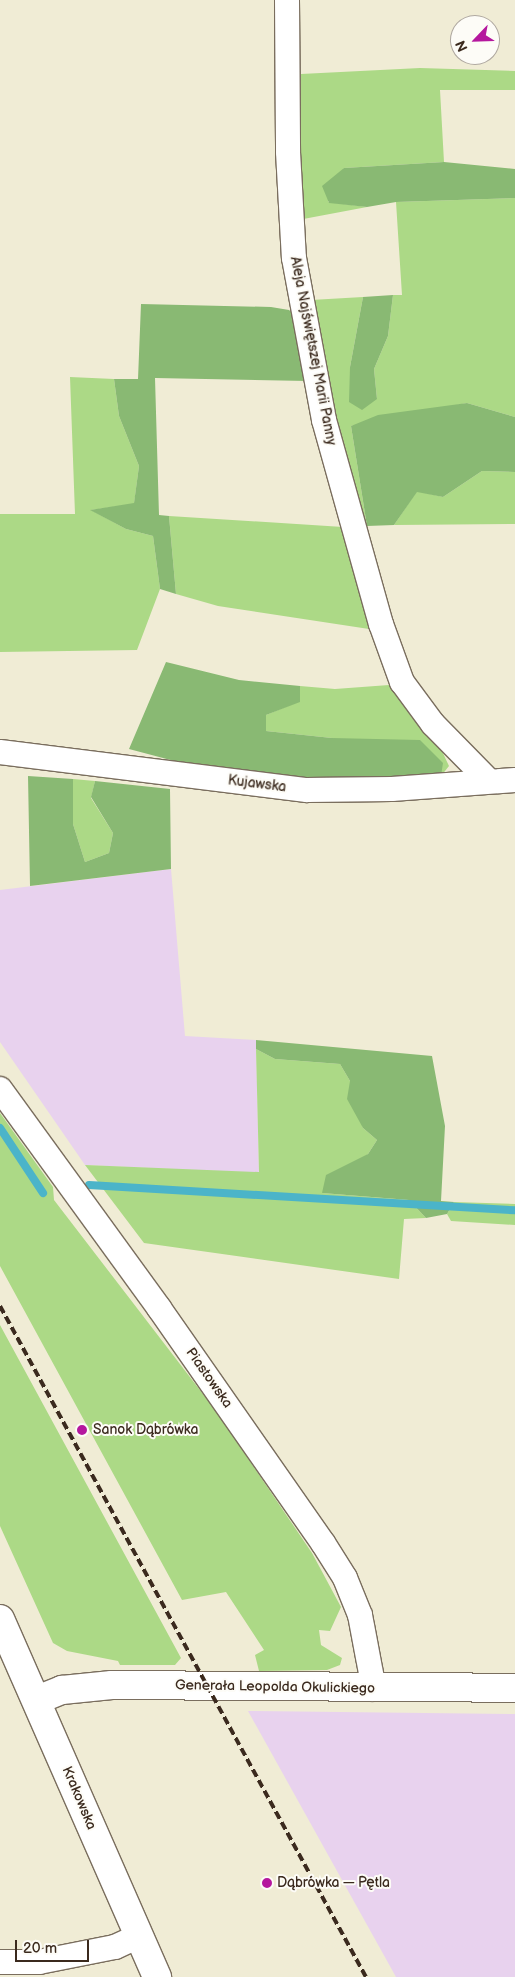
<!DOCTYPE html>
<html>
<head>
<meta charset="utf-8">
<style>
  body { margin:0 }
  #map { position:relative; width:515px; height:1977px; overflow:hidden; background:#f0ecd5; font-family:"Balsamiq Sans",sans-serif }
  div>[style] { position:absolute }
  .built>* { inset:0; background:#e8d2ee }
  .green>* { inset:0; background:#acd986 }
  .forest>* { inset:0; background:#89b973 }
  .stream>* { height:8px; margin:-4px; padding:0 4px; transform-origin:4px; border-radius:4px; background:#4bb4c9 }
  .roads { filter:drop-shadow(1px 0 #7a6e5e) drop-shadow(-1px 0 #7a6e5e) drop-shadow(0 1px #7a6e5e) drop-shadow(0 -1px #7a6e5e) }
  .street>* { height:24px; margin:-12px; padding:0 12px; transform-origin:12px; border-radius:12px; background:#fff }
  .secondary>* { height:28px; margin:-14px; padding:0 14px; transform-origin:14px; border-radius:14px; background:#fff }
  .rail>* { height:4px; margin-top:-2px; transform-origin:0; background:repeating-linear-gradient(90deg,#3b2a1e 0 8px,transparent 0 12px) }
  .dots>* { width:14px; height:14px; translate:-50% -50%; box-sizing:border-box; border:2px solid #fdfcf7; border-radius:50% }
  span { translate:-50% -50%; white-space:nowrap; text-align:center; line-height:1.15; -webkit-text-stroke:4px #fdfcf7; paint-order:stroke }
  .street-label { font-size:14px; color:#3b2a1e }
  .poi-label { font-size:14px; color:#3b2a1e }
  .left { translate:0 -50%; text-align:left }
  .north { position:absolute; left:450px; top:15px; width:50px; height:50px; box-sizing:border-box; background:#fdfcf7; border:1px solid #afa8a0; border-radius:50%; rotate:246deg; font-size:14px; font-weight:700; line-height:20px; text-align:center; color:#3b2a1e }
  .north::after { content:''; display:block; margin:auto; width:18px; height:22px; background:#b5179e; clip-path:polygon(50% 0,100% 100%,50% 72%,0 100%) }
  .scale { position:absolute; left:15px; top:1940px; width:74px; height:22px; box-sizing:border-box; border:2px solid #3b2a1e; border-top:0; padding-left:6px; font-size:15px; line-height:18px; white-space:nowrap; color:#3b2a1e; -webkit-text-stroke:4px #fdfcf7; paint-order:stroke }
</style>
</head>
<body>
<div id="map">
  <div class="built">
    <div style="clip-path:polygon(171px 869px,185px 1036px,256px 1040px,259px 1173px,85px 1165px,0 1042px,0 890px)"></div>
    <div style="clip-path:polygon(248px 1711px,515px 1714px,515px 1977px,396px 1977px)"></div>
  </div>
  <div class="green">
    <div style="clip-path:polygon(420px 68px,515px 71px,515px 90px,440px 90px,444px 162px,344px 168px,328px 202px,367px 207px,298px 220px,301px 74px)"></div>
    <div style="clip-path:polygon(515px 198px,515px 417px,467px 403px,351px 426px,367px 526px,360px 518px,331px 403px,311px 300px,363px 297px,350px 367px,377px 399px,374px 369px,388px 336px,393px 295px,402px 295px,396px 202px)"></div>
    <div style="clip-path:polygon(70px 377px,114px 379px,119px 416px,139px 466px,134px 504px,91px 510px,126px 529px,153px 536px,160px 589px,137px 650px,0 652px,0 514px,75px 514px)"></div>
    <div style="clip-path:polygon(482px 471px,515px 472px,515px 524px,394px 525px,417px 491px,443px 497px)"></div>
    <div style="clip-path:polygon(169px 516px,343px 527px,369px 629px,218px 606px,176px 594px)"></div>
    <div style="clip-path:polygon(389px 685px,413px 719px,441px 749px,449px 766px,441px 776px,332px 738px,266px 731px,266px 715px,300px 701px,300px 686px,335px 689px)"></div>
    <div style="clip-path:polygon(73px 779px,95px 781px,91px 798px,113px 833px,109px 853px,85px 862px,73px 824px)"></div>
    <div style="clip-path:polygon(256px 1049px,275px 1059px,340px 1064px,350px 1081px,363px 1128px,377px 1140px,368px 1154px,322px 1193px,409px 1200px,426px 1218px,404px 1219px,399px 1279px,144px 1243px,85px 1165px,259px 1172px)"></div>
    <div style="clip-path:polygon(0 1113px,53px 1187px,54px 1200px,216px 1411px,312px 1553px,341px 1607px,330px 1631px,319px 1630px,321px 1645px,342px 1658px,340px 1665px,327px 1670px,259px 1671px,255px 1655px,264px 1650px,226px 1592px,182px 1600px,0 1266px)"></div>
    <div style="clip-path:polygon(454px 1202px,515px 1204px,515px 1225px,451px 1221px,447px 1214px)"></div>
    <div style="clip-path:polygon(0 1325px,181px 1658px,175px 1665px,120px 1665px,118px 1661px,67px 1651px,53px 1643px,0 1526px)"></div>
  </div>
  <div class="forest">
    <div style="clip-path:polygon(444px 162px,515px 169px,515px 198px,396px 202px,367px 207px,329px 203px,322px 186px,344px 168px)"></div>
    <div style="clip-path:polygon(393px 295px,388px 336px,374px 369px,377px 399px,362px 410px,349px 402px,350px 367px,363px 297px)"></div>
    <div style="clip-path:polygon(141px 304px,271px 307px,289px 310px,297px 317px,308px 381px,155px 378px,159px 515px,169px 516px,176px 594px,160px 589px,153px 536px,126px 529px,90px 510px,134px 503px,139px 466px,119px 416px,114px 379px,138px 379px)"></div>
    <div style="clip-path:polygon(467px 403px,515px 417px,515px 472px,482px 471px,443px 497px,417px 492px,394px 525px,367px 526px,351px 426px,378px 415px)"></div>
    <div style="clip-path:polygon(166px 662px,239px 680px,300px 686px,300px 702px,266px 715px,266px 731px,332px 738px,420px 740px,443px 763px,441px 776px,287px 780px,197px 767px,129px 749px)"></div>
    <div style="clip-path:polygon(28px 776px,73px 779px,73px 824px,85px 862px,109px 853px,113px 833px,91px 797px,95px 781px,170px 789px,171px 869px,30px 886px)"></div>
    <div style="clip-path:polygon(256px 1040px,432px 1056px,445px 1126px,441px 1201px,454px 1202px,447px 1214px,426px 1218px,409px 1200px,322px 1193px,326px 1175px,368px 1154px,377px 1140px,363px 1128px,347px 1099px,350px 1081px,340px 1064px,275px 1059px,256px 1049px)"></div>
  </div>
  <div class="stream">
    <div style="left:0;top:1128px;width:78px;rotate:56.5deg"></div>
    <div style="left:89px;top:1185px;width:427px;rotate:3.4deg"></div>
  </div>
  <div class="roads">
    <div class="street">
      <div style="left:287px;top:0;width:152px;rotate:89.6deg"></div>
      <div style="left:288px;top:152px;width:106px;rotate:86.8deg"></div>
      <div style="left:294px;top:258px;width:165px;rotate:79.5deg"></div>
      <div style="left:324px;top:420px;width:212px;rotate:74.4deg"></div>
      <div style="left:381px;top:624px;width:62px;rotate:70.1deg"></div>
      <div style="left:402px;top:682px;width:52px;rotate:53.6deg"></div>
      <div style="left:433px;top:724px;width:78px;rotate:45.5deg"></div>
      <div style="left:0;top:752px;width:309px;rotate:7.1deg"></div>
      <div style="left:307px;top:790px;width:85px;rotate:-0.7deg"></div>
      <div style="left:392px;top:789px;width:123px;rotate:-4.2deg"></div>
      <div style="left:0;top:1089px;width:271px;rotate:54deg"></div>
      <div style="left:159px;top:1308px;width:287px;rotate:55.1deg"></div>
      <div style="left:323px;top:1543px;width:41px;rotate:57.8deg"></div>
      <div style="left:345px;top:1578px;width:40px;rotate:68deg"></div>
      <div style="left:360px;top:1615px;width:75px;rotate:79.3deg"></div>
      <div style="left:0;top:1962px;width:39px"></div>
      <div style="left:39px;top:1962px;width:77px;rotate:-11.2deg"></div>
      <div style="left:115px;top:1947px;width:26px;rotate:-25deg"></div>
    </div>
    <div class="secondary">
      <div style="left:0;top:1619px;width:391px;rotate:66.3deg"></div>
      <div style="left:37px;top:1700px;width:27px;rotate:-22deg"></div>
      <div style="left:62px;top:1690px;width:50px;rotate:-5.7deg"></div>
      <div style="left:112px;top:1685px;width:403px;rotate:0.4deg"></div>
    </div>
  </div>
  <div class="rail">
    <div style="left:0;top:1306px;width:764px;rotate:61.39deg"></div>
  </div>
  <div class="dots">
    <div style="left:82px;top:1430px;background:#b5179e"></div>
    <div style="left:267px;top:1883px;background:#b5179e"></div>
  </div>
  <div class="street-label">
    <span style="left:313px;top:351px;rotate:79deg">Aleja Najświętszej Marii Panny</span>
    <span style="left:257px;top:784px;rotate:7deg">Kujawska</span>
    <span style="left:209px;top:1378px;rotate:55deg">Piastowska</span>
    <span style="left:275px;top:1687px;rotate:1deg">Generała Leopolda Okulickiego</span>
    <span style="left:79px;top:1798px;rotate:67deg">Krakowska</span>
  </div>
  <div class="poi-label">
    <span class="left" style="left:93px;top:1430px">Sanok Dąbrówka</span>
    <span class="left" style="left:277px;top:1883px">Dąbrówka — Pętla</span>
  </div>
  <div class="north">N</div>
  <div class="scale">20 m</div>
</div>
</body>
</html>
